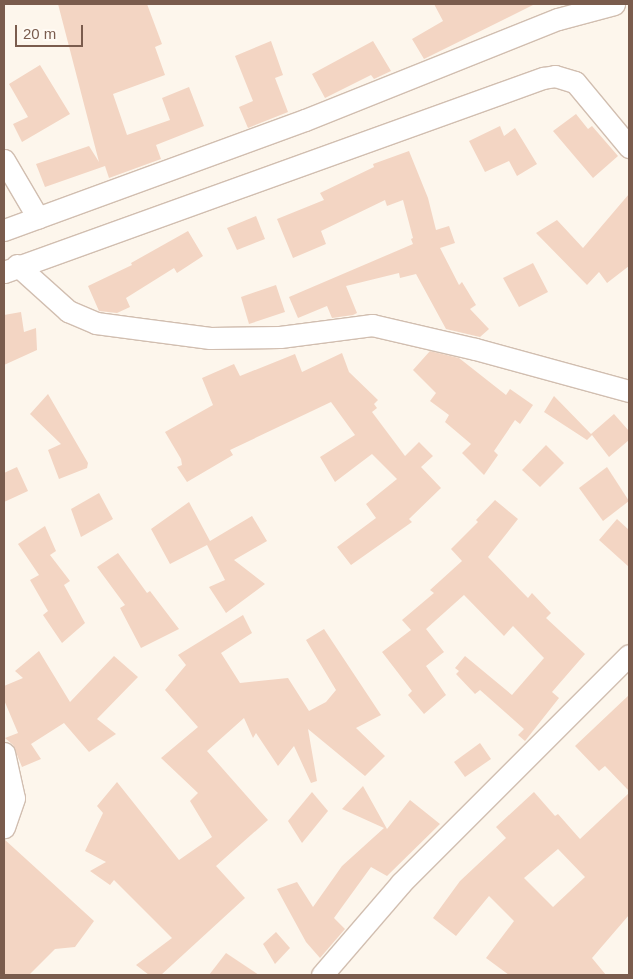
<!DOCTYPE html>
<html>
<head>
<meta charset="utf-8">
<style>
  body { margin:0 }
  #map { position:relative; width:633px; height:979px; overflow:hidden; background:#fdf6ec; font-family:Helvetica,sans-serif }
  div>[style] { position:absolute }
  .building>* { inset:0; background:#f3d5c3 }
  .roads { filter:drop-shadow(1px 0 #d1beb0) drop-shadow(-1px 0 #d1beb0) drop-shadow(0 1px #d1beb0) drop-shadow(0 -1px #d1beb0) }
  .minor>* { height:21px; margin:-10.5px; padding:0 10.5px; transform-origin:10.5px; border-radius:10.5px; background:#fff }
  span { translate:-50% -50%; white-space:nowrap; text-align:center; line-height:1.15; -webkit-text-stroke:4px #fffaf3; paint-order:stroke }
  .frame { position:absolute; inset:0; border:5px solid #7a5c4d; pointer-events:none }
  .scale { position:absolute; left:15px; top:25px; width:68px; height:22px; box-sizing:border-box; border:2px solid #7a5c4d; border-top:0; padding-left:6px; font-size:15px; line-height:18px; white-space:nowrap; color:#7a5c4d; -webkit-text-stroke:4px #fffaf3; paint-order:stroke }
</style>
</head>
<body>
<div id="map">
  <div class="building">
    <div style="clip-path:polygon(58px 4px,147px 4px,162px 44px,155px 47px,165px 75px,113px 94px,127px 135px,170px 120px,162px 98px,189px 87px,204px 126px,156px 145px,161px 159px,109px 178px,105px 166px,45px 187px,36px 164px,89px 146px,99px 162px)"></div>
    <div style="clip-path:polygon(434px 4px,535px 4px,424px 59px,412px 39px,443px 21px)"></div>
    <div style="clip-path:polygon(271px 41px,283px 75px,275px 78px,288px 112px,248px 128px,239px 107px,253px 101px,235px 56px)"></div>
    <div style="clip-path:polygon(373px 41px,391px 71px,374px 79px,371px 75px,325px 98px,312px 74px)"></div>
    <div style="clip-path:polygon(40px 65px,70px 114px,22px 142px,13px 124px,28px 117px,9px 84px)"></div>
    <div style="clip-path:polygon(576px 114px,588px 129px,592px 126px,618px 156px,593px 178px,553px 131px)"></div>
    <div style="clip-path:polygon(500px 126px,504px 136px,515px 128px,537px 164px,517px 176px,509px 161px,485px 172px,469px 141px)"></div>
    <div style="clip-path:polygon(409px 151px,428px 198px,436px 230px,449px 226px,455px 243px,440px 248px,459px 285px,462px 282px,476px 305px,470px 309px,489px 329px,480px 337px,446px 329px,416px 274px,400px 278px,399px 273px,346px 286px,357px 313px,353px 315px,332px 318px,327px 306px,298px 318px,289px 297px,413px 244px,411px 239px,413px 238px,403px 200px,387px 206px,385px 200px,321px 231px,326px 244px,293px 258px,277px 219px,324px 200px,320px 193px,374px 167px,373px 164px)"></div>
    <div style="clip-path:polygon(629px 194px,629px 266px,607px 283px,599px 272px,587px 285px,536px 233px,557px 220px,583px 248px)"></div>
    <div style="clip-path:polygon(256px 216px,265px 239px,237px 250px,227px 228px)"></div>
    <div style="clip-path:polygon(188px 231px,203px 256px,177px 273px,174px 268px,126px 298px,130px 307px,117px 313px,99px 311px,88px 286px,132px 265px,131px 263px)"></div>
    <div style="clip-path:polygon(533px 263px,548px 292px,519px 307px,503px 278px)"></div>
    <div style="clip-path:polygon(276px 285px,285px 312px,249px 324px,241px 297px)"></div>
    <div style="clip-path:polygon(21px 312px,24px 332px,36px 328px,37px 350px,4px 365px,4px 315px)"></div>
    <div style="clip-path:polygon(430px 351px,459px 358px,506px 395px,510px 389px,533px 405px,520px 424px,515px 420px,494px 451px,498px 455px,484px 475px,462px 453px,471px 444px,445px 422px,449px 415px,430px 401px,436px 393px,413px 370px)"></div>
    <div style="clip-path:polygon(342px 353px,349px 372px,378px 400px,374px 404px,377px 408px,372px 412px,405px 456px,419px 442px,433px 456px,421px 467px,441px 488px,409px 519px,412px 522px,351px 565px,337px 547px,376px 518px,366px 504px,397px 479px,372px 454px,335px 482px,320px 457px,355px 435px,331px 402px,230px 450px,233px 455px,187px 482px,177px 467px,182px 465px,181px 459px,165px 432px,213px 405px,202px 378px,234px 364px,240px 376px,295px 354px,302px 372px)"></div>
    <div style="clip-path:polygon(48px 394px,88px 463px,87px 468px,59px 479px,48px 450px,61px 444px,30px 414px)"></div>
    <div style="clip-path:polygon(554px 396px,591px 434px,614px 414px,629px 431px,629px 440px,609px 457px,592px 435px,587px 440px,544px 412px)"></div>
    <div style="clip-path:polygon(546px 445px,564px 463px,540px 487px,522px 470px)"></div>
    <div style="clip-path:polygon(17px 467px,28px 491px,4px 502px,4px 473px)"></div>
    <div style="clip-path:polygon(607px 467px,629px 501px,603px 521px,579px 488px)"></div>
    <div style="clip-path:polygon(99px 493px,113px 519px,81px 537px,71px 509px)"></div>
    <div style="clip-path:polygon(495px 500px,518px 519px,488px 557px,528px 598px,532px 593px,551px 613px,546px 618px,585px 654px,552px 692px,559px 698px,525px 741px,518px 735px,524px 729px,480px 690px,475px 694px,456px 674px,459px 671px,455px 668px,465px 656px,512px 695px,544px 658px,513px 626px,504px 636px,464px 595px,426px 629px,444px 652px,426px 666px,446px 695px,424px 714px,408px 695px,412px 691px,382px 652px,411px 630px,402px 620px,434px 593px,430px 590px,462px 561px,451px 549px,478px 522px,476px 520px)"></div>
    <div style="clip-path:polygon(189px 502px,210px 541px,252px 516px,267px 541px,234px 560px,265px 584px,226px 613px,209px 587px,225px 580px,207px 545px,170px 564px,151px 529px)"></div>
    <div style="clip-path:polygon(617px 519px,629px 530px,629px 567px,599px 540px)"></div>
    <div style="clip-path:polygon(45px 526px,56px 551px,50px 555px,70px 581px,64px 585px,85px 623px,62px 643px,43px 615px,48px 611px,30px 580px,39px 575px,18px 544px)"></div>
    <div style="clip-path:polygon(118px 553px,147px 593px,150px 591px,179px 629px,141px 648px,120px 608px,125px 605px,97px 567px)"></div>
    <div style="clip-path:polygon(243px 615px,252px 633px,221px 653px,240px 683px,288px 678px,309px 711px,326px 702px,336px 690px,306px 640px,324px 629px,381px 715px,356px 728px,385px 756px,365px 776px,308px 729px,317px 781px,311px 783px,294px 746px,278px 766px,256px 733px,253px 738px,244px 718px,207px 751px,268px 820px,216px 866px,245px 898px,161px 975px,149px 975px,136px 965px,172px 938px,114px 880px,110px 885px,90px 871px,106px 862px,85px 851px,103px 813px,97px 806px,117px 782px,179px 860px,212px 837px,190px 801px,198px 793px,161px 758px,198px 727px,165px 690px,186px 665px,178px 655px)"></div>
    <div style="clip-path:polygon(39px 651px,70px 702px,114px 656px,138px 677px,97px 719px,116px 734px,89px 752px,64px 723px,31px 744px,41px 759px,22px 767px,13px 745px,5px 738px,18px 733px,4px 700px,4px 686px,23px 678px,15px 671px)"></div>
    <div style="clip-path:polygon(629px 695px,629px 791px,605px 766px,599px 771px,575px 746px)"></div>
    <div style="clip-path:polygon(480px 743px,491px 759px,465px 777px,454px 762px)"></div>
    <div style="clip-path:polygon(363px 786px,387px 829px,410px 800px,440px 824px,387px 876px,371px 867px,334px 918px,345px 929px,320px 958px,306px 942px,277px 889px,297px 882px,313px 907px,342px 866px,384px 828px,342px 809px)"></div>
    <div style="clip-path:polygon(312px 792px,328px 811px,302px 843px,288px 821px)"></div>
    <div style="clip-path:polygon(evenodd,534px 792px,555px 816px,558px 814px,580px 839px,629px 793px,629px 915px,592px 958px,606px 975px,509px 975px,486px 958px,514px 921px,489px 896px,456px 936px,433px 918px,460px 881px,506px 838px,496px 827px,534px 792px,558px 849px,585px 877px,553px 907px,524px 878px,558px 849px)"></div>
    <div style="clip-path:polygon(4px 839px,94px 921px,75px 947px,55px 949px,29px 975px,4px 975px)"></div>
    <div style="clip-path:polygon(276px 932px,290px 948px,275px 964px,263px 944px)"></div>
    <div style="clip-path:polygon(226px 953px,259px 975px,209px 975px)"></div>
  </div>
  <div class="roads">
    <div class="minor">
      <div style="left:4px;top:160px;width:67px;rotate:59.6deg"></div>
      <div style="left:4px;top:230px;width:320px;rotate:-20.1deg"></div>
      <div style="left:305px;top:120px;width:272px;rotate:-21.8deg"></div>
      <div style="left:558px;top:19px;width:58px;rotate:-15deg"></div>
      <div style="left:17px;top:265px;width:69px;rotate:42deg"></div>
      <div style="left:68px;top:311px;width:30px;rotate:23deg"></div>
      <div style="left:96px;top:323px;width:115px;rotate:7.5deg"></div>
      <div style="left:210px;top:338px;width:70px;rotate:-0.8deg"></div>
      <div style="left:280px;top:337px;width:93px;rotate:-7.4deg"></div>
      <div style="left:372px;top:325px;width:106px;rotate:13.1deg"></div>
      <div style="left:475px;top:349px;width:160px;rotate:15.3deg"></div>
      <div style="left:4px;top:272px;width:573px;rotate:-19.8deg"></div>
      <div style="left:543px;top:78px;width:12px;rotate:-9deg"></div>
      <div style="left:555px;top:76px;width:21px;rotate:17deg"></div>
      <div style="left:575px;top:82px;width:85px;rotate:50.3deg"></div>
      <div style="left:4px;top:753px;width:46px;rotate:77.5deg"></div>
      <div style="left:14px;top:798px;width:31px;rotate:109deg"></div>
      <div style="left:322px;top:975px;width:121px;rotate:-49.3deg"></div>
      <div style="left:401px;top:883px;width:322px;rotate:-45deg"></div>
    </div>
  </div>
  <div class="frame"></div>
  <div class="scale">20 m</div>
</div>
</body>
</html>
